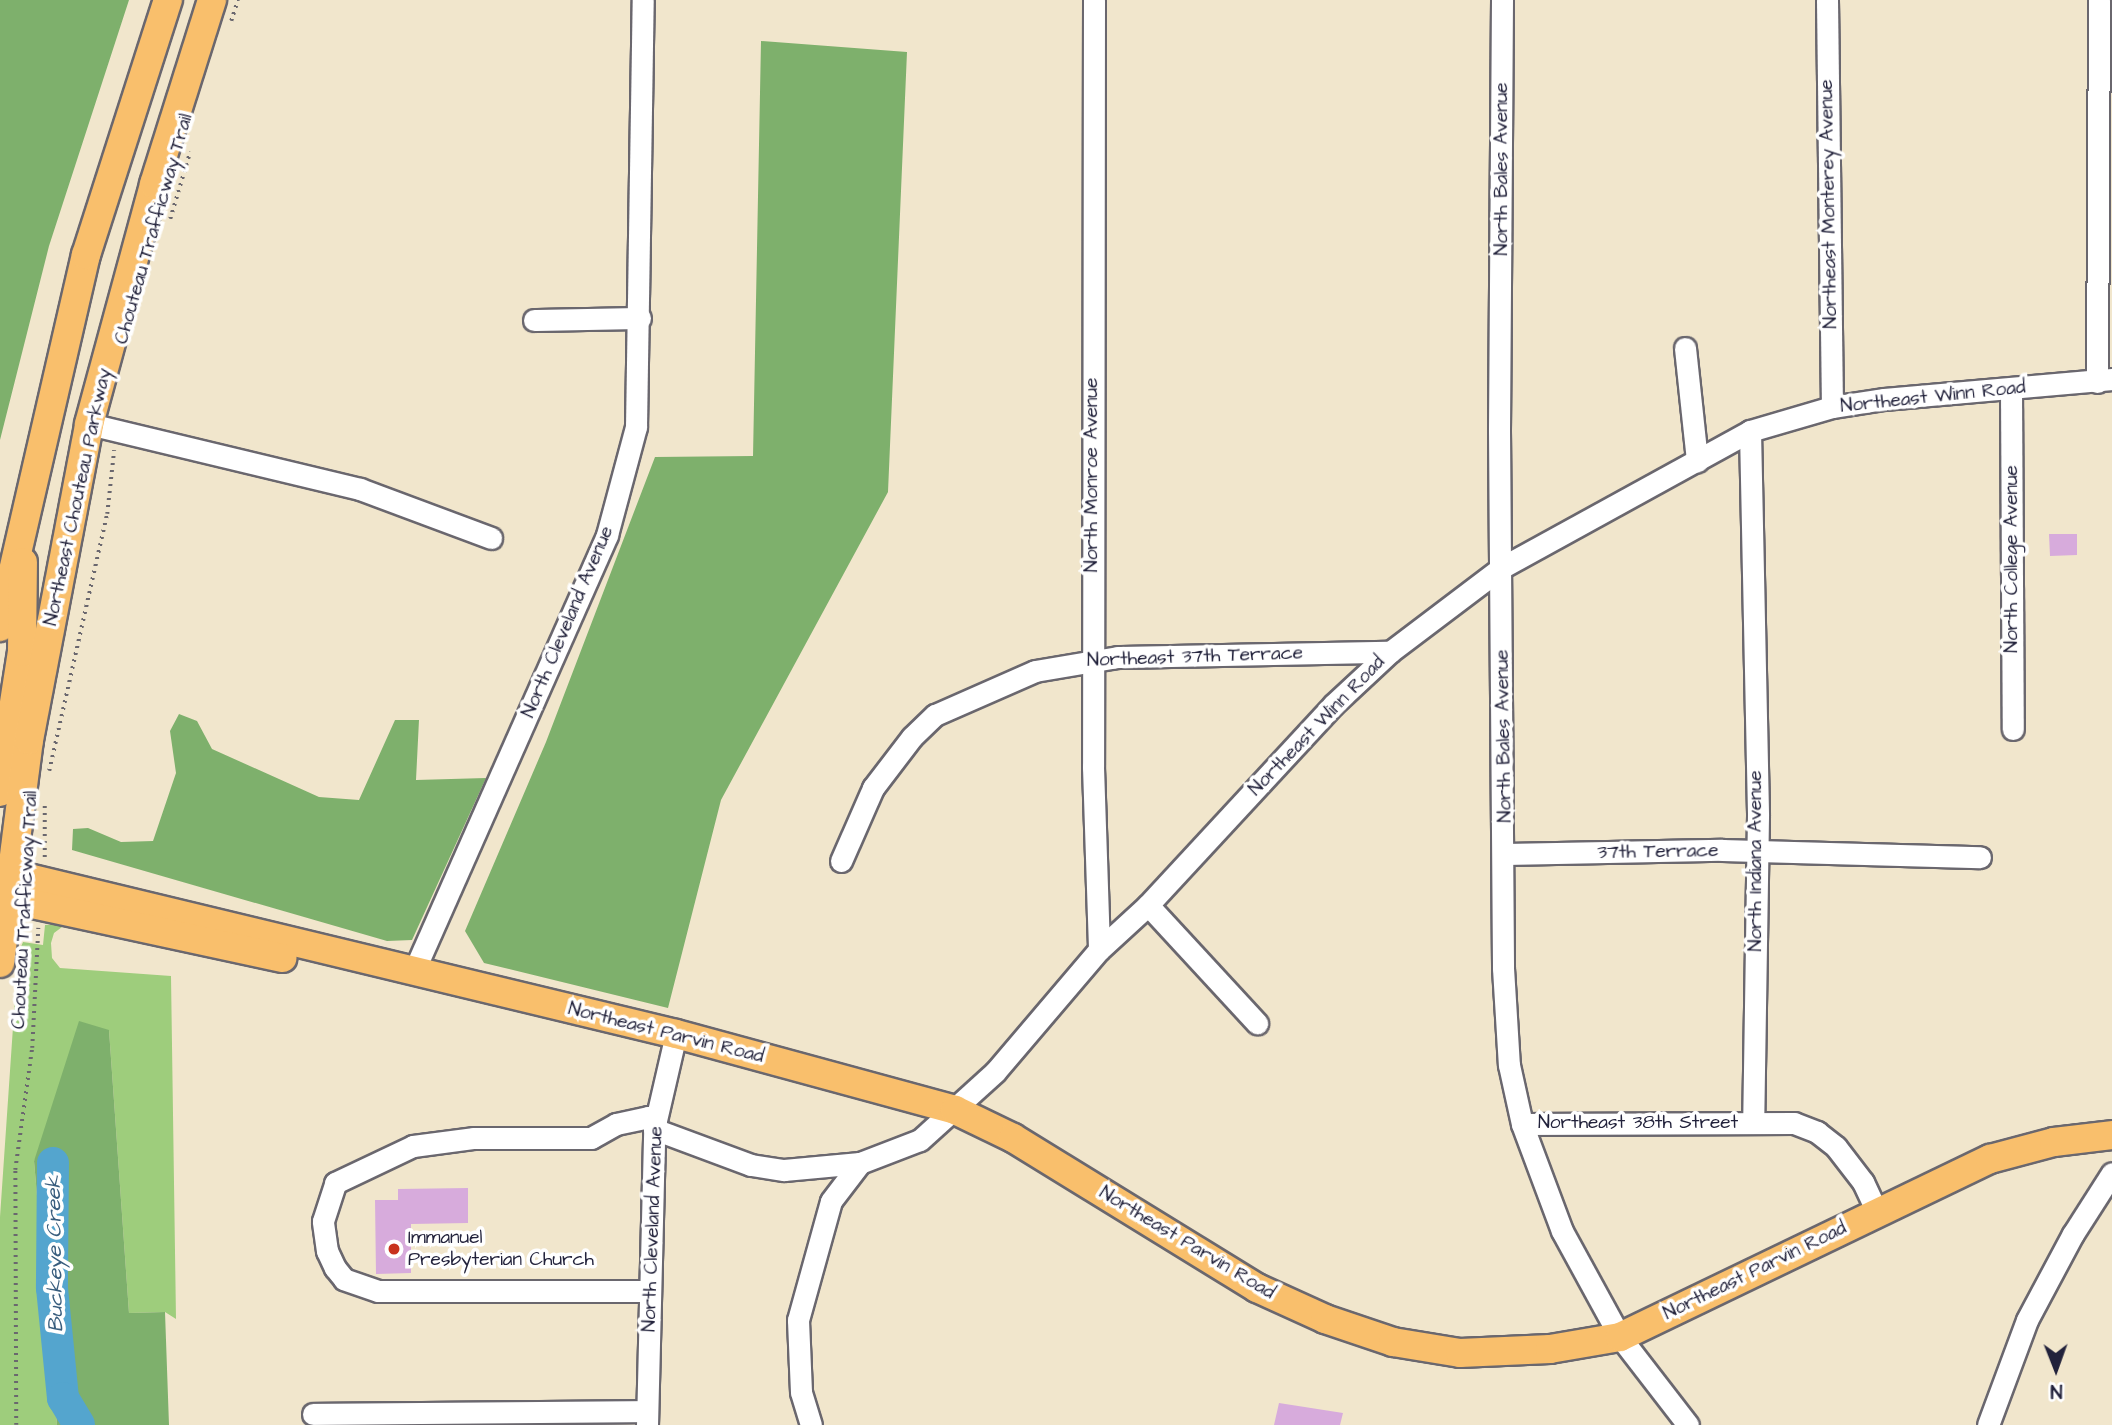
<!DOCTYPE html>
<html>
<head>
<meta charset="utf-8">
<style>
  body { margin:0 }
  #map { position:relative; width:2112px; height:1425px; overflow:hidden; background:#f1e6cc; font-family:"Architects Daughter",sans-serif }
  div>[style] { position:absolute }
  .green>* { inset:0; background:#9ecd7c }
  .forest>* { inset:0; background:#7eb06c }
  .river>* { height:32px; margin:-16px; padding:0 16px; transform-origin:16px; border-radius:16px; background:#54a5ce }
  .building>* { inset:0; background:#d7abdc }
  .path>* { height:3.5px; margin-top:-1.75px; transform-origin:0; background:repeating-linear-gradient(90deg,#6a676e 0 2px,transparent 0 7px) }
  .roads { filter:drop-shadow(2px 0 #6a676e) drop-shadow(-2px 0 #6a676e) drop-shadow(0 2px #6a676e) drop-shadow(0 -2px #6a676e) }
  .minor>* { height:21px; margin:-10.5px; padding:0 10.5px; transform-origin:10.5px; border-radius:10.5px; background:#fff }
  .major>* { height:28px; margin:-14px; padding:0 14px; transform-origin:14px; border-radius:14px; background:#f9bf6c }
  .dots>* { width:19px; height:19px; translate:-50% -50%; box-sizing:border-box; border:4px solid #fff; border-radius:50% }
  span { translate:-50% -50%; white-space:nowrap; text-align:center; line-height:1.15; -webkit-text-stroke:7px #fff; paint-order:stroke }
  .street-label { font-size:19px; color:#22223b }
  .poi-label { font-size:19px; color:#22223b }
  .left { translate:0 -50%; text-align:left }
  .water-label { font-size:21px; color:#385d7d; font-style:italic }
  .north { position:absolute; left:2021px; top:1334px; width:70px; height:70px; -webkit-text-stroke:5px #fff; paint-order:stroke; rotate:179deg; font-size:19px; font-weight:700; line-height:28px; text-align:center; color:#22223b }
  .north::after { content:''; display:block; margin:auto; width:24px; height:32px; background:#22223b; clip-path:polygon(50% 0,100% 100%,50% 72%,0 100%) }
</style>
</head>
<body>
<div id="map">
  <div class="green">
    <div style="clip-path:polygon(66px 924px,54px 933px,51px 943px,52px 958px,60px 968px,171px 976px,176px 1319px,165px 1312px,129px 1313px,109px 1030px,34px 1161px,57px 1425px,0 1425px,0 1217px,18px 954px,23px 942px,43px 945px,45px 925px)"></div>
  </div>
  <div class="forest">
    <div style="clip-path:polygon(0 0,129px 0,49px 246px,0 440px)"></div>
    <div style="clip-path:polygon(761px 41px,907px 52px,888px 492px,721px 800px,668px 1008px,484px 963px,465px 931px,546px 742px,655px 457px,753px 456px)"></div>
    <div style="clip-path:polygon(179px 714px,197px 721px,212px 749px,319px 797px,359px 800px,395px 720px,419px 720px,416px 780px,486px 778px,412px 940px,387px 941px,72px 850px,73px 829px,88px 828px,121px 842px,153px 841px,176px 773px,170px 731px)"></div>
    <div style="clip-path:polygon(79px 1021px,109px 1030px,129px 1313px,165px 1312px,169px 1425px,57px 1425px,34px 1161px)"></div>
  </div>
  <div class="river">
    <div style="left:53px;top:1163px;width:125px;rotate:90.5deg"></div>
    <div style="left:52px;top:1288px;width:111px;rotate:84.3deg"></div>
    <div style="left:63px;top:1398px;width:31px;rotate:59deg"></div>
  </div>
  <div class="building">
    <div style="clip-path:polygon(2049px 534px,2077px 534px,2077px 555px,2050px 556px)"></div>
    <div style="clip-path:polygon(468px 1188px,468px 1223px,411px 1224px,411px 1273px,376px 1274px,375px 1200px,398px 1200px,398px 1189px)"></div>
    <div style="clip-path:polygon(1279px 1403px,1343px 1413px,1340px 1425px,1274px 1425px)"></div>
  </div>
  <div class="path">
    <div style="left:231px;top:21px;width:22px;rotate:-72deg"></div>
    <div style="left:170px;top:219px;width:70px;rotate:-73.4deg"></div>
    <div style="left:49px;top:771px;width:263px;rotate:-77.3deg"></div>
    <div style="left:107px;top:514px;width:64px;rotate:-83.8deg"></div>
    <div style="left:45px;top:806px;width:56px;rotate:90deg"></div>
    <div style="left:16px;top:1425px;width:255px;rotate:-90.2deg"></div>
    <div style="left:15px;top:1170px;width:123px;rotate:-82.1deg"></div>
    <div style="left:32px;top:1048px;width:120px;rotate:-87.1deg"></div>
  </div>
  <div class="roads">
    <div class="minor">
      <div style="left:1094px;top:0;width:767px;rotate:90.07deg"></div>
      <div style="left:1093px;top:767px;width:183px;rotate:88.1deg"></div>
      <div style="left:1502px;top:0;width:430px;rotate:90.4deg"></div>
      <div style="left:1499px;top:430px;width:538px;rotate:89.57deg"></div>
      <div style="left:1503px;top:968px;width:97px;rotate:86.5deg"></div>
      <div style="left:1509px;top:1065px;width:60px;rotate:77.6deg"></div>
      <div style="left:1522px;top:1124px;width:114px;rotate:69.5deg"></div>
      <div style="left:1562px;top:1231px;width:121px;rotate:61.3deg"></div>
      <div style="left:1620px;top:1337px;width:111px;rotate:52.3deg"></div>
      <div style="left:1827px;top:0;width:407px;rotate:89.3deg"></div>
      <div style="left:534px;top:320px;width:106px;rotate:-1.1deg"></div>
      <div style="left:1685px;top:348px;width:114px;rotate:83.9deg"></div>
      <div style="left:2097px;top:382px;width:382px;rotate:-89.7deg"></div>
      <div style="left:2011px;top:389px;width:340px;rotate:89.7deg"></div>
      <div style="left:89px;top:424px;width:279px;rotate:13.5deg"></div>
      <div style="left:360px;top:489px;width:140px;rotate:20.5deg"></div>
      <div style="left:1750px;top:431px;width:385px;rotate:88.8deg"></div>
      <div style="left:1758px;top:816px;width:306px;rotate:90.9deg"></div>
      <div style="left:1505px;top:854px;width:217px;rotate:-1.1deg"></div>
      <div style="left:1722px;top:850px;width:258px;rotate:1.6deg"></div>
      <div style="left:841px;top:861px;width:80px;rotate:-66.3deg"></div>
      <div style="left:873px;top:788px;width:64px;rotate:-52.6deg"></div>
      <div style="left:912px;top:737px;width:32px;rotate:-44deg"></div>
      <div style="left:935px;top:715px;width:109px;rotate:-23.7deg"></div>
      <div style="left:1035px;top:671px;width:84px;rotate:-9.6deg"></div>
      <div style="left:1118px;top:657px;width:272px;rotate:-1.1deg"></div>
      <div style="left:1148px;top:905px;width:161px;rotate:47.3deg"></div>
      <div style="left:414px;top:971px;width:477px;rotate:-66.1deg"></div>
      <div style="left:607px;top:535px;width:112px;rotate:-75deg"></div>
      <div style="left:636px;top:427px;width:427px;rotate:-89.1deg"></div>
      <div style="left:1522px;top:1124px;width:272px;rotate:-0.2deg"></div>
      <div style="left:1794px;top:1123px;width:25px;rotate:21deg"></div>
      <div style="left:1817px;top:1132px;width:24px;rotate:38deg"></div>
      <div style="left:1836px;top:1147px;width:44px;rotate:52.4deg"></div>
      <div style="left:1863px;top:1182px;width:33px;rotate:65deg"></div>
      <div style="left:654px;top:1129px;width:103px;rotate:20.4deg"></div>
      <div style="left:751px;top:1165px;width:33px;rotate:9deg"></div>
      <div style="left:784px;top:1170px;width:76px;rotate:-5.3deg"></div>
      <div style="left:860px;top:1163px;width:64px;rotate:-21deg"></div>
      <div style="left:920px;top:1140px;width:101px;rotate:-42.2deg"></div>
      <div style="left:995px;top:1072px;width:160px;rotate:-49.6deg"></div>
      <div style="left:1099px;top:950px;width:67px;rotate:-42.6deg"></div>
      <div style="left:1148px;top:905px;width:272px;rotate:-47.2deg"></div>
      <div style="left:1333px;top:705px;width:78px;rotate:-42.9deg"></div>
      <div style="left:1390px;top:652px;width:139px;rotate:-37.1deg"></div>
      <div style="left:1501px;top:568px;width:284px;rotate:-28.8deg"></div>
      <div style="left:1750px;top:431px;width:85px;rotate:-16.3deg"></div>
      <div style="left:1832px;top:407px;width:53px;rotate:-8.7deg"></div>
      <div style="left:1884px;top:399px;width:229px;rotate:-5deg"></div>
      <div style="left:649px;top:1291px;width:271px;rotate:180deg"></div>
      <div style="left:378px;top:1291px;width:36px;rotate:-161deg"></div>
      <div style="left:344px;top:1279px;width:14px;rotate:-129deg"></div>
      <div style="left:335px;top:1268px;width:19px;rotate:-115deg"></div>
      <div style="left:327px;top:1251px;width:30px;rotate:-98deg"></div>
      <div style="left:323px;top:1221px;width:40px;rotate:-72deg"></div>
      <div style="left:335px;top:1183px;width:86px;rotate:-25.4deg"></div>
      <div style="left:413px;top:1146px;width:62px;rotate:-7.5deg"></div>
      <div style="left:474px;top:1138px;width:117px"></div>
      <div style="left:591px;top:1138px;width:29px;rotate:-29deg"></div>
      <div style="left:616px;top:1124px;width:33px;rotate:-12deg"></div>
      <div style="left:648px;top:1117px;width:9px;rotate:27deg"></div>
      <div style="left:313px;top:1414px;width:334px;rotate:-0.5deg"></div>
      <div style="left:647px;top:1425px;width:296px;rotate:-88.6deg"></div>
      <div style="left:654px;top:1129px;width:98px;rotate:-77deg"></div>
      <div style="left:811px;top:1425px;width:34px;rotate:-107deg"></div>
      <div style="left:801px;top:1392px;width:72px;rotate:-92.4deg"></div>
      <div style="left:798px;top:1320px;width:123px;rotate:-74.5deg"></div>
      <div style="left:831px;top:1201px;width:48px;rotate:-52.7deg"></div>
      <div style="left:1988px;top:1425px;width:112px;rotate:-69.6deg"></div>
      <div style="left:2027px;top:1320px;width:98px;rotate:-61.9deg"></div>
      <div style="left:2073px;top:1234px;width:72px;rotate:-57.4deg"></div>
    </div>
    <div class="major">
      <div style="left:0;top:627px;width:382px;rotate:-77deg"></div>
      <div style="left:86px;top:255px;width:268px;rotate:-72.2deg"></div>
      <div style="left:0;top:792px;width:142px;rotate:-81.1deg"></div>
      <div style="left:22px;top:652px;width:90px;rotate:-89.4deg"></div>
      <div style="left:0;top:871px;width:695px;rotate:13.56deg"></div>
      <div style="left:676px;top:1034px;width:289px;rotate:15.2deg"></div>
      <div style="left:955px;top:1110px;width:64px;rotate:25.8deg"></div>
      <div style="left:1013px;top:1138px;width:286px;rotate:31.6deg"></div>
      <div style="left:1257px;top:1288px;width:75px;rotate:24.5deg"></div>
      <div style="left:1325px;top:1319px;width:72px;rotate:18.7deg"></div>
      <div style="left:1393px;top:1342px;width:68px;rotate:9.3deg"></div>
      <div style="left:1460px;top:1353px;width:90px;rotate:-2.5deg"></div>
      <div style="left:1550px;top:1349px;width:71px;rotate:-9.7deg"></div>
      <div style="left:1620px;top:1337px;width:411px;rotate:-25.7deg"></div>
      <div style="left:1990px;top:1159px;width:66px;rotate:-14.9deg"></div>
      <div style="left:2054px;top:1142px;width:58px;rotate:-6.9deg"></div>
      <div style="left:0;top:897px;width:289px;rotate:12.2deg"></div>
      <div style="left:0;top:963px;width:225px;rotate:-82.6deg"></div>
      <div style="left:29px;top:740px;width:322px;rotate:-79.2deg"></div>
      <div style="left:89px;top:424px;width:249px;rotate:-74.8deg"></div>
      <div style="left:154px;top:184px;width:193px;rotate:-72.5deg"></div>
    </div>
  </div>
  <div class="dots">
    <div style="left:394px;top:1249px;background:#c8321e"></div>
  </div>
  <div class="street-label">
    <span style="left:1502px;top:169px;rotate:-90deg">North Bales Avenue</span>
    <span style="left:1829px;top:204px;rotate:-91deg">Northeast Monterey Avenue</span>
    <span style="left:154px;top:229px;rotate:-74deg">Chouteau Trafficway Trail</span>
    <span style="left:1933px;top:397px;rotate:-6deg">Northeast Winn Road</span>
    <span style="left:1092px;top:475px;rotate:-90deg">North Monroe Avenue</span>
    <span style="left:78px;top:497px;rotate:-78deg">Northeast Chouteau Parkway</span>
    <span style="left:2012px;top:559px;rotate:-90deg">North College Avenue</span>
    <span style="left:568px;top:622px;rotate:-67deg">North Cleveland Avenue</span>
    <span style="left:1195px;top:657px;rotate:-2deg">Northeast 37th Terrace</span>
    <span style="left:1317px;top:726px;rotate:-46deg">Northeast Winn Road</span>
    <span style="left:1504px;top:736px;rotate:-91deg">North Bales Avenue</span>
    <span style="left:1658px;top:852px;rotate:-1deg">37th Terrace</span>
    <span style="left:1756px;top:861px;rotate:-90deg">North Indiana Avenue</span>
    <span style="left:25px;top:910px;rotate:-87deg">Chouteau Trafficway Trail</span>
    <span style="left:666px;top:1033px;rotate:14deg">Northeast Parvin Road</span>
    <span style="left:1638px;top:1123px">Northeast 38th Street</span>
    <span style="left:653px;top:1229px;rotate:-88deg">North Cleveland Avenue</span>
    <span style="left:1187px;top:1243px;rotate:31deg">Northeast Parvin Road</span>
    <span style="left:1755px;top:1271px;rotate:-26deg">Northeast Parvin Road</span>
  </div>
  <div class="poi-label">
    <span class="left" style="left:408px;top:1249px">Immanuel<br>Presbyterian Church</span>
  </div>
  <div class="water-label">
    <span style="left:55px;top:1254px;rotate:-91deg">Buckeye Creek</span>
  </div>
  <div class="north">N</div>
</div>
</body>
</html>
